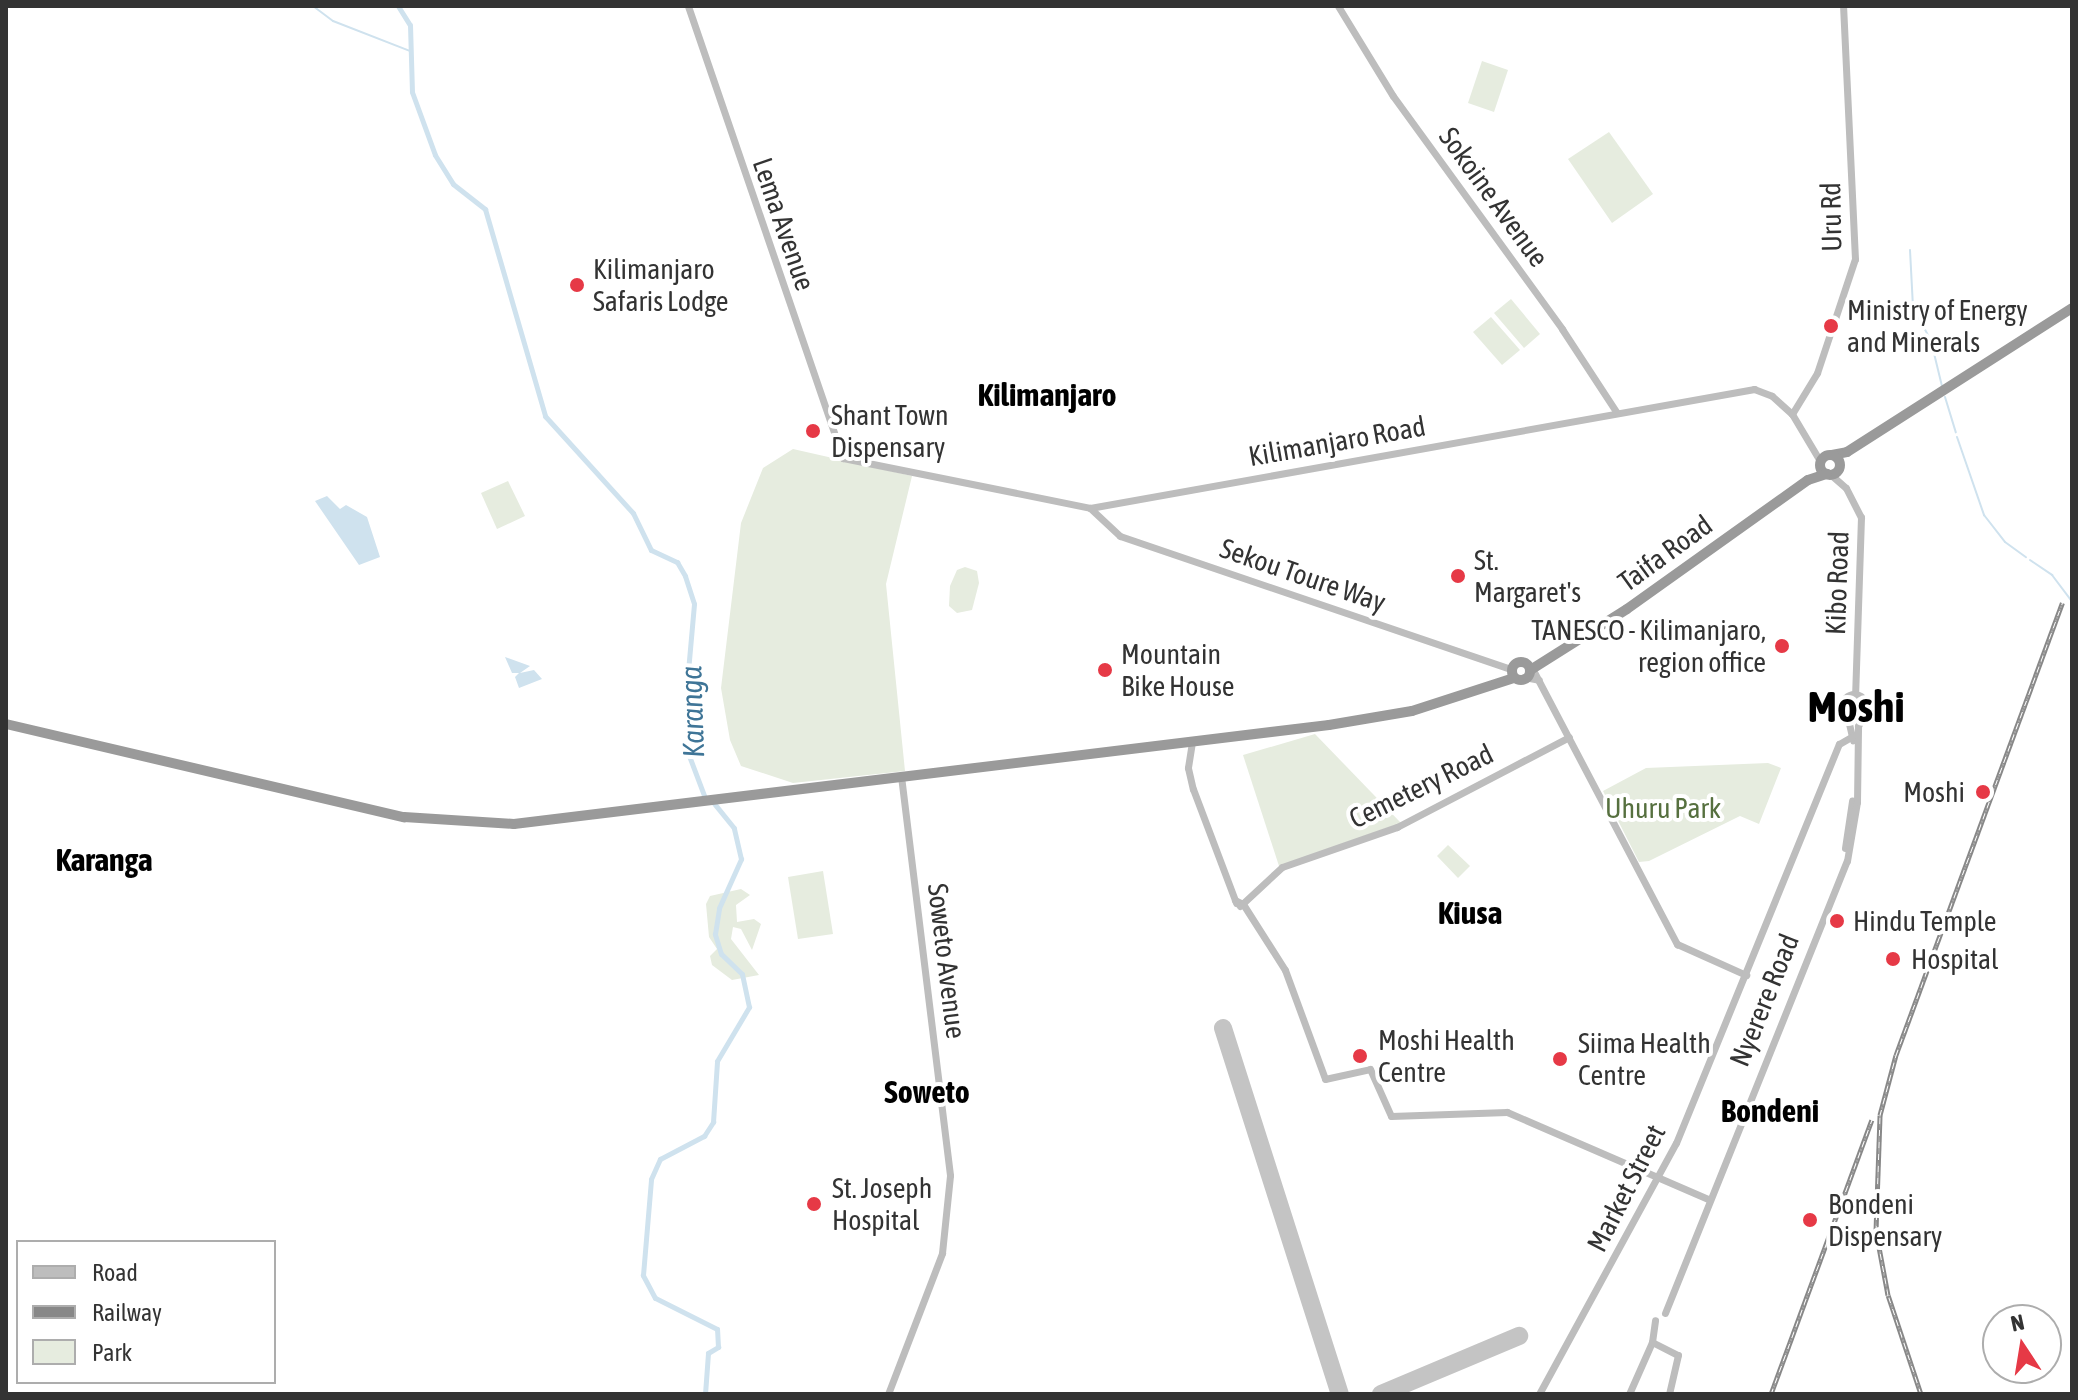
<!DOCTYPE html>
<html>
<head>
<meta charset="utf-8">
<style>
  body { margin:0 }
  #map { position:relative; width:2078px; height:1400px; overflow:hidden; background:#fff; font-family:"Asap Condensed",sans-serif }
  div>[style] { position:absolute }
  .green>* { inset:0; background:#e6ecdf }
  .water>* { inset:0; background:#cfe2ee }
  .stream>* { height:2px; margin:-1px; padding:0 1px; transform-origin:1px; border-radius:1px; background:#cfe2ee }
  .river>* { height:5px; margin:-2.5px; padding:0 2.5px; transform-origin:2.5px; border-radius:2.5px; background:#cfe2ee }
  .runway>* { height:18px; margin:-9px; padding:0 9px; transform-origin:9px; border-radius:9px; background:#c4c4c4 }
  .secondary>* { height:7px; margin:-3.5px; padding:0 3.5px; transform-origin:3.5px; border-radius:3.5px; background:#bdbdbd }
  .secondary>.ring { margin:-3.5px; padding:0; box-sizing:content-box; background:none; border:7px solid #bdbdbd; border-radius:50% }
  .highway>* { height:10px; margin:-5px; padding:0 5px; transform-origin:5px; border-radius:5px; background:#9a9a9a }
  .highway>.ring { margin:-5px; padding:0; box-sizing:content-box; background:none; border:10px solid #9a9a9a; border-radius:50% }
  .rail>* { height:5px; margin-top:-2.5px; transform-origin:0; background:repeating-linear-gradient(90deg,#fff 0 6px,#888 0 12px); box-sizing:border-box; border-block:2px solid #888 }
  .dots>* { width:22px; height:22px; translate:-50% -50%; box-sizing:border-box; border:4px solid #fff; border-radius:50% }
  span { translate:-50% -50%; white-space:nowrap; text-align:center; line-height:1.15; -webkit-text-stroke:8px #fff; paint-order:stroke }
  .street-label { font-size:28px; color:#333 }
  .poi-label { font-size:28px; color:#333 }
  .left { translate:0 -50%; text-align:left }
  .right { translate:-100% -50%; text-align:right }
  .park-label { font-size:28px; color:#56703f }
  .water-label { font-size:30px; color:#3f7597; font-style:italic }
  .quarter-label { font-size:32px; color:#000; font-weight:700 }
  .town-label { font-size:44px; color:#000; font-weight:700 }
  .frame { position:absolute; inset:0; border:8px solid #333; pointer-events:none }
  .legend { position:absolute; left:16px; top:1240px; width:260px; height:144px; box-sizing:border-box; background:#fff; border:2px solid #adadad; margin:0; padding:10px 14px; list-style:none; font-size:24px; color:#333 }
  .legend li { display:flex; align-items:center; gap:16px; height:40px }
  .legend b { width:40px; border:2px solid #adadad }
  .north { position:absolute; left:1982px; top:1304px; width:80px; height:80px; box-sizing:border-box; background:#fff; border:2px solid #adadad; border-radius:50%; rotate:348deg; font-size:22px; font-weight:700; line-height:32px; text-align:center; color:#333 }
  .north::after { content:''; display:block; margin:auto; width:28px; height:36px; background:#e63946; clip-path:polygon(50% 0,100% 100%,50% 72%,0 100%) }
</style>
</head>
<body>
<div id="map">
  <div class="green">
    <div style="clip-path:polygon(1482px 61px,1508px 70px,1494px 112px,1468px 103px)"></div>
    <div style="clip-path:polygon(1609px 132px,1653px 194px,1612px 223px,1568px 159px)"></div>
    <div style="clip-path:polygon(1511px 299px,1540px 334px,1524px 348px,1494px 313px)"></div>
    <div style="clip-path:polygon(1491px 317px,1520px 350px,1502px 365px,1473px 332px)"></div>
    <div style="clip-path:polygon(793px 449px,912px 476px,886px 584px,905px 771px,793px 783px,741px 766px,730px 740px,721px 688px,741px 523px,763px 468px)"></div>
    <div style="clip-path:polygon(508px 481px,525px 516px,497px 529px,481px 493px)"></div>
    <div style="clip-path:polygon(965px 567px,977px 571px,979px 583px,972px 610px,957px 613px,949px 606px,950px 586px,957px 570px)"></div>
    <div style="clip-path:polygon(1315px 734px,1401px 823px,1279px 866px,1243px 755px)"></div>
    <div style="clip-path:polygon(1768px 763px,1781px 768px,1759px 824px,1740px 816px,1649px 861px,1639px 862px,1603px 791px,1646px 768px)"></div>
    <div style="clip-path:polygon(1448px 845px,1470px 866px,1458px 878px,1437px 856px)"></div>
    <div style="clip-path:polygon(823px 871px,833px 934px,798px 939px,788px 877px)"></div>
    <div style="clip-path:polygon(741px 889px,750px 895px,736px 905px,737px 922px,754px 919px,761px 924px,752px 950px,741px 929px,733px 927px,731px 939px,759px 975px,732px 980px,712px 965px,710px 956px,717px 949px,709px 937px,706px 904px,710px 896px)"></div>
  </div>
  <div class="water">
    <div style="clip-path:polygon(327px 496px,340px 509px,346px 505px,367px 517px,380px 557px,359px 565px,315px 501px)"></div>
    <div style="clip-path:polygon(505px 657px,530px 666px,520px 673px,534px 670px,542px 679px,519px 688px,515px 677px,519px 673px,512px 673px)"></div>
  </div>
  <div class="stream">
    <div style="left:313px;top:6px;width:25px;rotate:37deg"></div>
    <div style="left:333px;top:21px;width:83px;rotate:21.3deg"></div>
    <div style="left:1910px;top:250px;width:57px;rotate:87deg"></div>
    <div style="left:1913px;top:307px;width:38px;rotate:62deg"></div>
    <div style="left:1931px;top:341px;width:46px;rotate:76.3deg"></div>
    <div style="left:1945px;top:397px;width:37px;rotate:73deg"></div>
    <div style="left:1957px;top:437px;width:83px;rotate:70.9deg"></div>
    <div style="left:1984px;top:515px;width:34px;rotate:52deg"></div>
    <div style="left:2005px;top:542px;width:26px;rotate:36deg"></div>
    <div style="left:2030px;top:560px;width:27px;rotate:34deg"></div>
    <div style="left:2052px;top:575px;width:34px;rotate:53deg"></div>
  </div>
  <div class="river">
    <div style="left:398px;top:6px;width:22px;rotate:58deg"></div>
    <div style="left:410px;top:25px;width:67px;rotate:88.3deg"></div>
    <div style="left:412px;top:92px;width:67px;rotate:69.9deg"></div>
    <div style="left:435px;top:155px;width:34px;rotate:58deg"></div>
    <div style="left:453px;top:184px;width:41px;rotate:38deg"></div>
    <div style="left:485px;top:209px;width:216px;rotate:73.8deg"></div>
    <div style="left:545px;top:416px;width:131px;rotate:47.8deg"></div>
    <div style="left:633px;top:513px;width:41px;rotate:64.1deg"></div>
    <div style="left:651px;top:550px;width:29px;rotate:25deg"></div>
    <div style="left:677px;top:562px;width:16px;rotate:60deg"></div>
    <div style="left:685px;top:576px;width:29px;rotate:72deg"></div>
    <div style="left:694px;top:604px;width:79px;rotate:95.1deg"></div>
    <div style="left:687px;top:683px;width:29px;rotate:74deg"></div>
    <div style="left:695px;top:711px;width:43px;rotate:99.5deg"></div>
    <div style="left:688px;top:753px;width:48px;rotate:69.3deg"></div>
    <div style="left:705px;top:1394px;width:41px;rotate:-85.8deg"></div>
    <div style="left:708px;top:1353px;width:12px;rotate:-31deg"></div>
    <div style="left:718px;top:1347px;width:18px;rotate:-93deg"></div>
    <div style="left:717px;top:1329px;width:69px;rotate:-153.4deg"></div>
    <div style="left:655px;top:1298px;width:26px;rotate:-118deg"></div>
    <div style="left:643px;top:1275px;width:96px;rotate:-85.2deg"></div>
    <div style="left:651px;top:1179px;width:22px;rotate:-66deg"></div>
    <div style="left:660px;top:1159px;width:50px;rotate:-27.6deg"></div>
    <div style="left:704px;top:1136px;width:17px;rotate:-57deg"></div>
    <div style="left:713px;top:1122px;width:61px;rotate:-86.2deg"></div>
    <div style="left:717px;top:1061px;width:63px;rotate:-59.3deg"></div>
    <div style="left:749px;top:1007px;width:34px;rotate:-102deg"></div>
    <div style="left:742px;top:974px;width:29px;rotate:-136deg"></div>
    <div style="left:721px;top:954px;width:21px;rotate:-107deg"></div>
    <div style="left:715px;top:934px;width:26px;rotate:-81deg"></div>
    <div style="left:719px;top:908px;width:54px;rotate:-65.8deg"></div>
    <div style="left:741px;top:859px;width:32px;rotate:-103deg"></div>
    <div style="left:734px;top:828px;width:32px;rotate:-129deg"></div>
  </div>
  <div class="runway">
    <div style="left:1223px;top:1028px;width:384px;rotate:72.3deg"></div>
    <div style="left:1381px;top:1394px;width:150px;rotate:-22.8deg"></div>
  </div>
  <div class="secondary">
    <div style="left:688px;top:6px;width:478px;rotate:71.1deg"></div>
    <div style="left:843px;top:458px;width:252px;rotate:11.4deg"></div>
    <div style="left:1090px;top:508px;width:675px;rotate:-10.16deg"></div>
    <div style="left:1754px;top:389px;width:19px;rotate:21deg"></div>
    <div style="left:1772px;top:396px;width:27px;rotate:42deg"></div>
    <div style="left:1792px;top:414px;width:55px;rotate:59.2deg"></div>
    <div style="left:1338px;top:6px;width:105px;rotate:58.6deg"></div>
    <div style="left:1393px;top:96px;width:288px;rotate:54deg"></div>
    <div style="left:1562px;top:329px;width:100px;rotate:56.8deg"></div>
    <div style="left:1792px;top:414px;width:48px;rotate:-58.6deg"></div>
    <div style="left:1817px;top:373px;width:120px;rotate:-71.6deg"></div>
    <div style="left:1855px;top:259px;width:253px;rotate:-92.7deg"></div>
    <div style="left:1830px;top:474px;width:21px;rotate:41deg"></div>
    <div style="left:1846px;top:488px;width:33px;rotate:63deg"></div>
    <div style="left:1861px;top:517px;width:178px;rotate:91.9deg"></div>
    <div style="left:1090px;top:508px;width:41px;rotate:43deg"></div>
    <div style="left:1120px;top:536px;width:413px;rotate:18.8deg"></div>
    <div style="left:1533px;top:670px;width:310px;rotate:62.3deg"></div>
    <div style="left:1677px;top:944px;width:76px;rotate:24.2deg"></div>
    <div style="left:1524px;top:677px;width:15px;rotate:11deg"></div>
    <div class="ring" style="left:1842px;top:694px;width:17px;height:17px"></div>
    <div style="left:1847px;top:715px;width:26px;rotate:77deg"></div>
    <div style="left:1192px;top:742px;width:26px;rotate:99deg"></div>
    <div style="left:1188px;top:768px;width:22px;rotate:77deg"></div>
    <div style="left:1193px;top:789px;width:122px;rotate:69.3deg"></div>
    <div style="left:1845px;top:848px;width:48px;rotate:-81.5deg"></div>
    <div style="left:1235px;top:900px;width:9px;rotate:27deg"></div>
    <div style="left:1243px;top:904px;width:78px;rotate:57.5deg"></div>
    <div style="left:1285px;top:970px;width:116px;rotate:69.8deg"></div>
    <div style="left:1325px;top:1079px;width:46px;rotate:-12.5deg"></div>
    <div style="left:1370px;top:1069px;width:51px;rotate:65.9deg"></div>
    <div style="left:1391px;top:1116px;width:116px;rotate:-2deg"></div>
    <div style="left:1507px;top:1112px;width:219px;rotate:23.4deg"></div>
    <div style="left:1240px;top:906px;width:57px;rotate:-42.9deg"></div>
    <div style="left:1282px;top:867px;width:122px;rotate:-19.2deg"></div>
    <div style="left:1397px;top:827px;width:194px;rotate:-27.6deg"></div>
    <div style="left:1665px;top:1313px;width:487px;rotate:-68.1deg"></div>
    <div style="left:1847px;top:861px;width:60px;rotate:-80.4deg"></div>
    <div style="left:1857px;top:802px;width:76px;rotate:-89.2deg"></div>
    <div style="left:1858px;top:726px;width:13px;rotate:-61deg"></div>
    <div style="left:1652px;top:1342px;width:29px;rotate:27deg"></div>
    <div style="left:1678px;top:1355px;width:40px;rotate:103deg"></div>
    <div style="left:888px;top:1394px;width:151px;rotate:-69deg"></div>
    <div style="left:942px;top:1253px;width:78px;rotate:-84.1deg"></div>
    <div style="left:950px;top:1175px;width:400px;rotate:-97deg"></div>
    <div style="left:1539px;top:1394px;width:286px;rotate:-61.4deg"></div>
    <div style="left:1676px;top:1143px;width:431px;rotate:-67.8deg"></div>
    <div style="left:1839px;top:744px;width:16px;rotate:-30deg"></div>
    <div style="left:1629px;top:1394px;width:57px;rotate:-66.1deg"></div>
    <div style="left:1652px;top:1342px;width:22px;rotate:-82deg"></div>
  </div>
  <div class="highway">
    <div style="left:1832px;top:455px;width:15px;rotate:-11deg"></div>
    <div style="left:1847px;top:452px;width:267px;rotate:-32.6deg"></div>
    <div class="ring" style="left:1820px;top:455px;width:10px;height:10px"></div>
    <div class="ring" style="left:1512px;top:662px;width:8px;height:8px"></div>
    <div style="left:1532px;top:669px;width:112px;rotate:-32.3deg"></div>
    <div style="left:1627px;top:609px;width:222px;rotate:-35.5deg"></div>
    <div style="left:1808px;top:480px;width:20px;rotate:-18deg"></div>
    <div style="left:6px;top:724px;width:409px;rotate:13.2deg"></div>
    <div style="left:404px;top:817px;width:110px;rotate:3.6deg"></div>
    <div style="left:514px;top:824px;width:821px;rotate:-6.93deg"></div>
    <div style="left:1329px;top:725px;width:84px;rotate:-9.6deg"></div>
    <div style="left:1412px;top:711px;width:107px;rotate:-17.9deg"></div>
  </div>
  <div class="rail">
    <div style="left:1771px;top:1394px;width:292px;rotate:-69.8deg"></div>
    <div style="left:1921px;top:1394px;width:104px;rotate:-108.4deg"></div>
    <div style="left:1888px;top:1295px;width:65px;rotate:-100.6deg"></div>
    <div style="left:1876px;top:1231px;width:116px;rotate:-88deg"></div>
    <div style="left:1880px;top:1115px;width:62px;rotate:-75.1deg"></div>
    <div style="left:1896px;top:1055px;width:482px;rotate:-69.8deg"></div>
  </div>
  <div class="dots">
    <div style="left:577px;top:285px;background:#e63946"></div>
    <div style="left:1831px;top:326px;background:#e63946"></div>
    <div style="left:813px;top:431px;background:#e63946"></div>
    <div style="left:1458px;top:576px;background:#e63946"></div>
    <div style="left:1782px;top:646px;background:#e63946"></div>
    <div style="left:1105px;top:670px;background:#e63946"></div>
    <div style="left:1983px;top:792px;background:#e63946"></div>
    <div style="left:1837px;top:921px;background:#e63946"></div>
    <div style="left:1893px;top:959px;background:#e63946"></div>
    <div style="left:1360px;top:1056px;background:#e63946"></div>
    <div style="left:1560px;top:1059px;background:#e63946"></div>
    <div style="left:814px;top:1204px;background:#e63946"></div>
    <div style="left:1810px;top:1220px;background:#e63946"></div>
  </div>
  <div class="street-label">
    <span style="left:1494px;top:197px;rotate:54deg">Sokoine Avenue</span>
    <span style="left:1831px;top:217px;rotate:-91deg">Uru Rd</span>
    <span style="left:784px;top:224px;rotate:71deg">Lema Avenue</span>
    <span style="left:1337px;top:441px;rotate:-10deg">Kilimanjaro Road</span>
    <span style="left:1665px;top:553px;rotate:-36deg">Taifa Road</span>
    <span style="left:1303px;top:575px;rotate:19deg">Sekou Toure Way</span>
    <span style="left:1837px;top:583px;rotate:-88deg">Kibo Road</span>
    <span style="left:1421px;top:786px;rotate:-26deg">Cemetery Road</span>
    <span style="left:947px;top:961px;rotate:83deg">Soweto Avenue</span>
    <span style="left:1764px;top:1000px;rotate:-68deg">Nyerere Road</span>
    <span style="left:1626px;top:1188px;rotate:-63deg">Market Street</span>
  </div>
  <div class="poi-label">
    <span class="left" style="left:593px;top:285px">Kilimanjaro<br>Safaris Lodge</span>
    <span class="left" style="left:1847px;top:326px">Ministry of Energy<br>and Minerals</span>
    <span class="left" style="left:831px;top:431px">Shant Town<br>Dispensary</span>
    <span class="left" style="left:1474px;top:576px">St.<br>Margaret's</span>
    <span class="right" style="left:1766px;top:646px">TANESCO - Kilimanjaro,<br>region office</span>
    <span class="left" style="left:1121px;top:670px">Mountain<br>Bike House</span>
    <span class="right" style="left:1965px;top:792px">Moshi</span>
    <span class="left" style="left:1853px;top:921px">Hindu Temple</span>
    <span class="left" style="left:1911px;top:959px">Hospital</span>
    <span class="left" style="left:1378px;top:1056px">Moshi Health<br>Centre</span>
    <span class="left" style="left:1578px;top:1059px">Siima Health<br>Centre</span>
    <span class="left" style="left:832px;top:1204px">St. Joseph<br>Hospital</span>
    <span class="left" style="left:1828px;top:1220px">Bondeni<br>Dispensary</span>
  </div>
  <div class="park-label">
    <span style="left:1663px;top:808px">Uhuru Park</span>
  </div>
  <div class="water-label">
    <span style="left:692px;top:712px;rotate:-92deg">Karanga</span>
  </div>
  <div class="quarter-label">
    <span style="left:1047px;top:395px">Kilimanjaro</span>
    <span style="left:104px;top:860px">Karanga</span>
    <span style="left:1470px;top:913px">Kiusa</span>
    <span style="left:927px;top:1092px">Soweto</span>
    <span style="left:1770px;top:1111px">Bondeni</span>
  </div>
  <div class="town-label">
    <span style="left:1856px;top:706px">Moshi</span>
  </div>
  <div class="frame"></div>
  <ul class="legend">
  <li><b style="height:10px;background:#bdbdbd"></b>Road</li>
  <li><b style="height:10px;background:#888"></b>Railway</li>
  <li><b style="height:22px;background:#e6ecdf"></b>Park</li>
  </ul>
  <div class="north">N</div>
</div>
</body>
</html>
